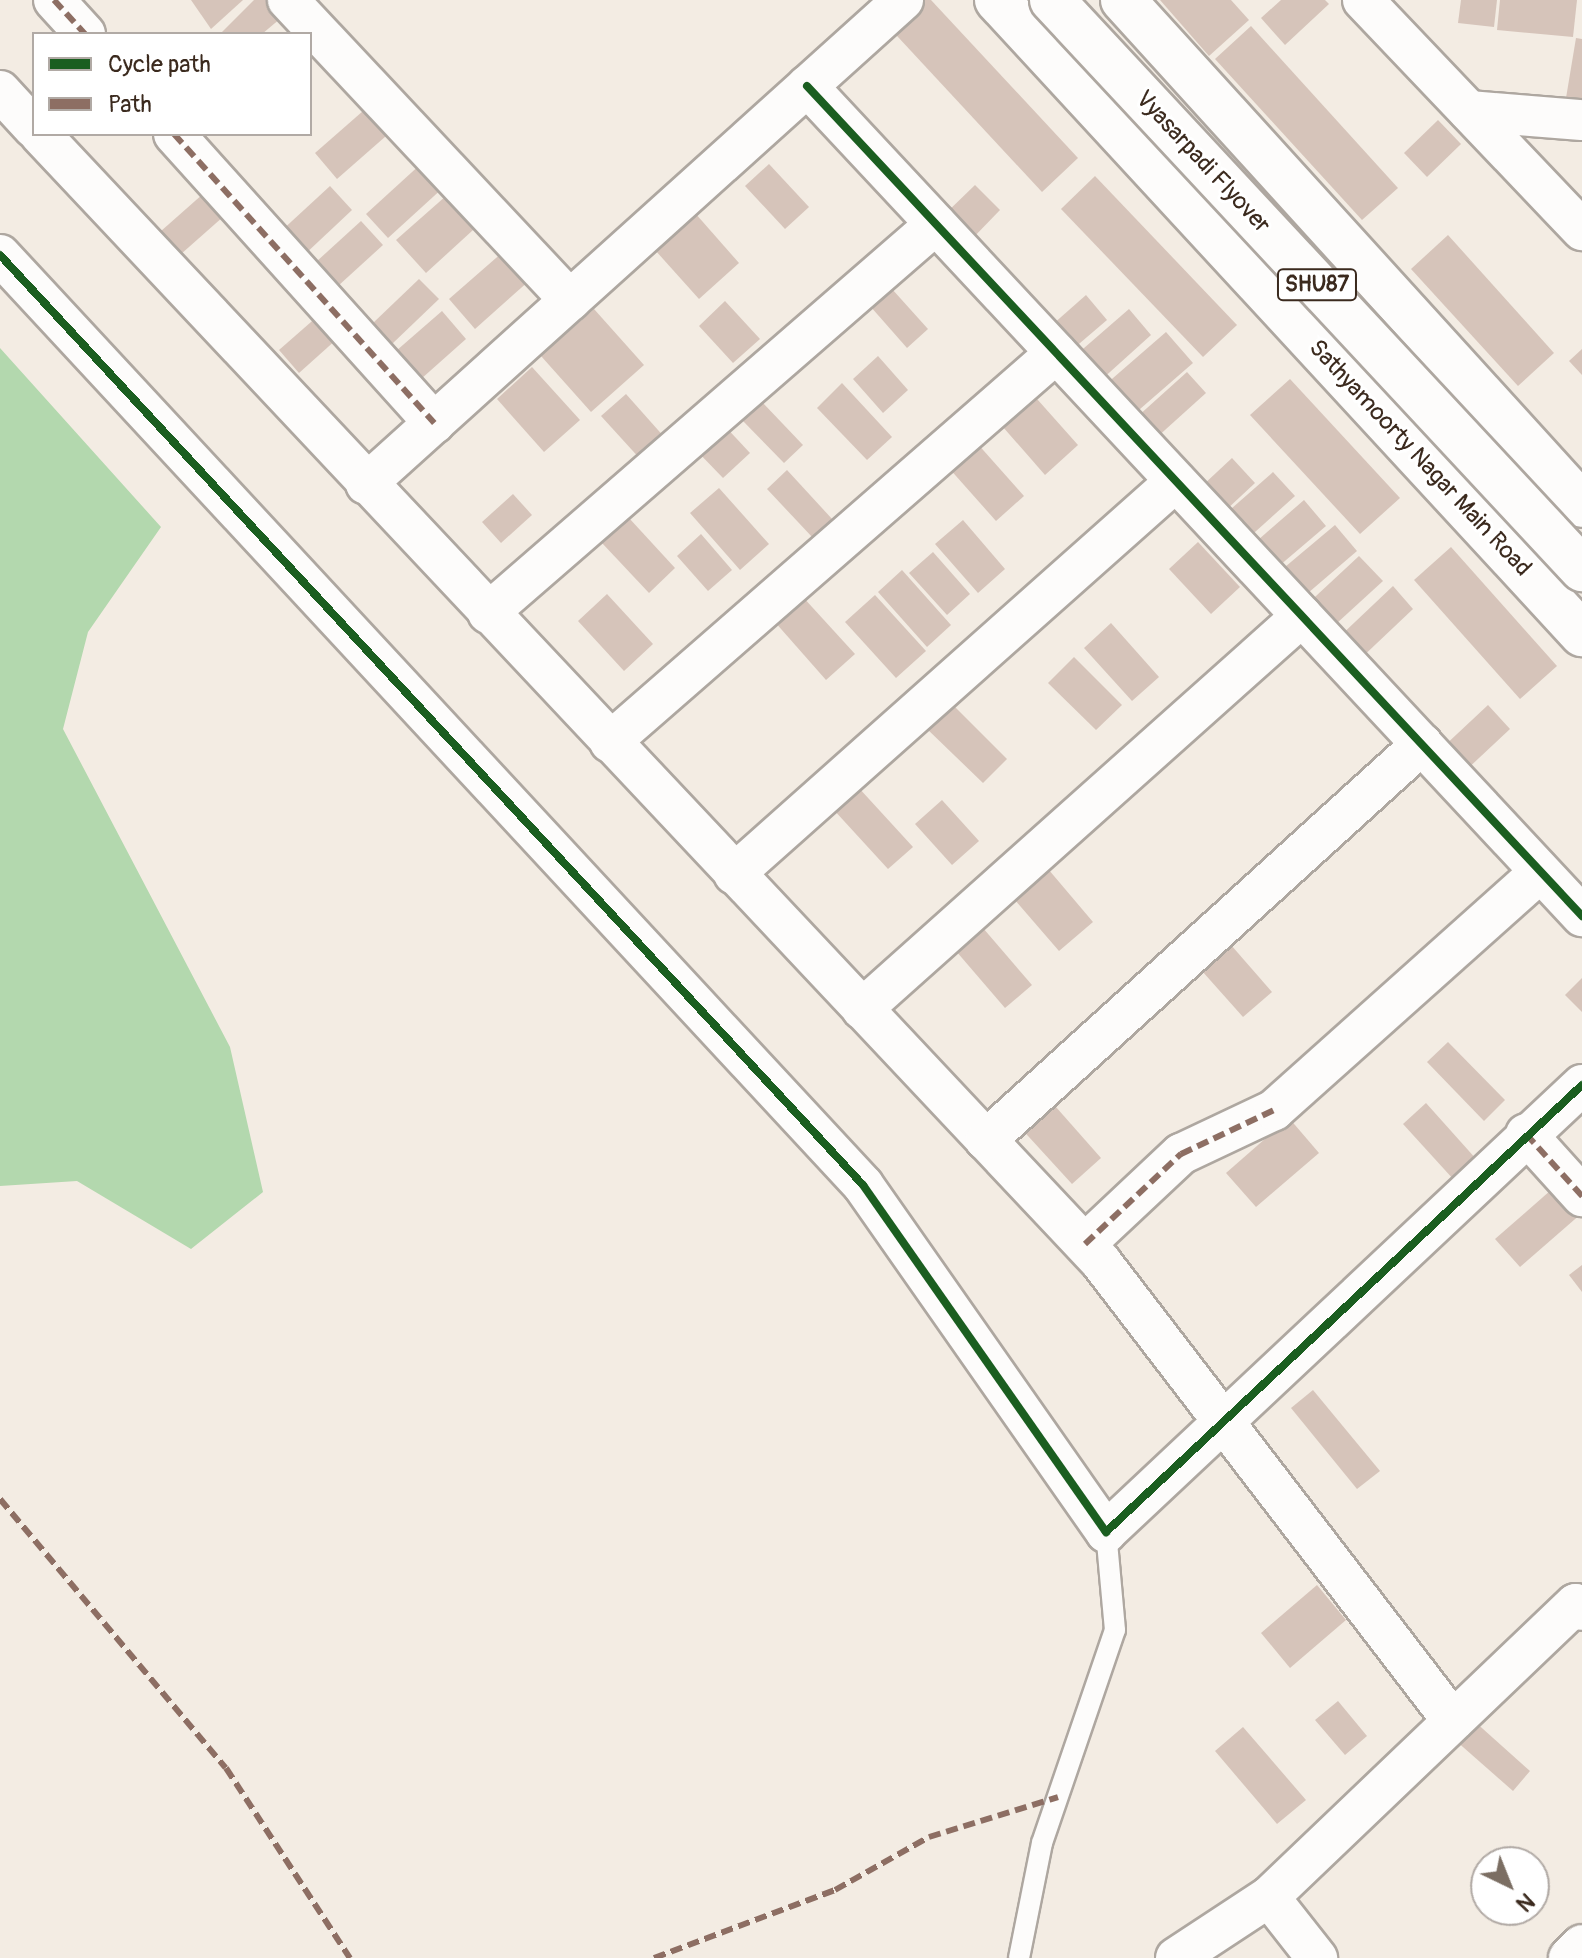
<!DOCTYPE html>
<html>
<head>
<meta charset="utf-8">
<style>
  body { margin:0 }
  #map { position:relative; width:1582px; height:1958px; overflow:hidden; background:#f3ece3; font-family:Pangolin,sans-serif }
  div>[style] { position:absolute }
  .green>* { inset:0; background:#b3d8ae }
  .building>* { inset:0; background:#d6c4ba }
  .roads { filter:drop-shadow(2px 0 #aea7a0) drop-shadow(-2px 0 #aea7a0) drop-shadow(0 2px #aea7a0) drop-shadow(0 -2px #aea7a0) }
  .service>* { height:20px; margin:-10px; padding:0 10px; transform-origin:10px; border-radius:10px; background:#fdfcfb }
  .minor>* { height:40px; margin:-20px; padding:0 20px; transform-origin:20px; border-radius:20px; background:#fdfcfb }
  .tertiary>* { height:44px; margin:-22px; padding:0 22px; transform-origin:22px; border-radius:22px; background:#fdfcfb }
  .bridges { filter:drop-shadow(2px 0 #aea7a0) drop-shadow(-2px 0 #aea7a0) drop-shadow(0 2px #aea7a0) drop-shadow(0 -2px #aea7a0) }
  .primary-bridge>* { height:44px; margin:-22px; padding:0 22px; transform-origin:22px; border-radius:22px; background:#fdfcfb }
  .quiet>* { height:6px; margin-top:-3px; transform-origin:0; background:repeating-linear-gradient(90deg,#8d6e63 0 12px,transparent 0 18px) }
  .cycleway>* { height:8px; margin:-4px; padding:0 4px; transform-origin:4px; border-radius:4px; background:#1b5e20 }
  span { translate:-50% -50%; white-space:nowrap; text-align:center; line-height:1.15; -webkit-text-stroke:6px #fff; paint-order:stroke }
  .shield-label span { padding:2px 6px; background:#fff; border:2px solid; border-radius:6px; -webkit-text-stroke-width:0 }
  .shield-label { font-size:22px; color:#3b2a1e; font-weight:700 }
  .street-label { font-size:24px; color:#3b2a1e }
  .legend { position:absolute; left:32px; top:32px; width:280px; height:104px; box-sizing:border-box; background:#fff; border:2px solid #b1aaa5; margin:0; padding:10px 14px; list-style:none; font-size:24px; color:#3b2a1e }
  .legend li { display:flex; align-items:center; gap:16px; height:40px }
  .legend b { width:40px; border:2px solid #b1aaa5 }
  .north { position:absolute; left:1470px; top:1846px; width:80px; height:80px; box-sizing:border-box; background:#fff; border:2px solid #b1aaa5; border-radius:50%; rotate:137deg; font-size:22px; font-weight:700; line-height:32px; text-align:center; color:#3b2a1e }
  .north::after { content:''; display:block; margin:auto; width:28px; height:36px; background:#7b6e63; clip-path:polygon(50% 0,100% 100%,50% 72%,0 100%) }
</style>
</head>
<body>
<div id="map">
  <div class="green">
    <div style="clip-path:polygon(0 348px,161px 527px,88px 632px,63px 729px,230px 1047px,263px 1192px,191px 1249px,77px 1181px,0 1186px)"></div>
  </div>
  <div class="building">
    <div style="clip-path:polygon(191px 0,243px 0,211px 29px)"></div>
    <div style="clip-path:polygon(254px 0,276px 0,287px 13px,262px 34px,220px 34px)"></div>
    <div style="clip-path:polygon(910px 0,931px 0,1078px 158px,1042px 192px,885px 23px)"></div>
    <div style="clip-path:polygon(1160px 0,1231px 0,1249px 20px,1209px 56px)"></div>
    <div style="clip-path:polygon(1281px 0,1325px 0,1329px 4px,1285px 45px,1261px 18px)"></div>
    <div style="clip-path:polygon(1461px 0,1497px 0,1494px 27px,1458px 23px)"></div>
    <div style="clip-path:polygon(1500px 0,1577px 0,1573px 37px,1497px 30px)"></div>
    <div style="clip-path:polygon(1251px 26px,1398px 188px,1362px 220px,1215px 59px)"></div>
    <div style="clip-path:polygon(1576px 38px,1582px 39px,1582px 101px,1566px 98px)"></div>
    <div style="clip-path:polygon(371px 104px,394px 129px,337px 179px,315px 153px)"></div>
    <div style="clip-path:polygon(1438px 120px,1461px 144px,1427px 177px,1404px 153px)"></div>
    <div style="clip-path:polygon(423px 162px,445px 186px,388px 238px,366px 214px)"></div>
    <div style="clip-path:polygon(769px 164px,809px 207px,785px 229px,745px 186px)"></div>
    <div style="clip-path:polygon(1095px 176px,1237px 325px,1203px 357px,1061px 209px)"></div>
    <div style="clip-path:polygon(975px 185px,1000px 210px,969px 242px,943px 216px)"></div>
    <div style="clip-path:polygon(212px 186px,232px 209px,172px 262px,152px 239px)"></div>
    <div style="clip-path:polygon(330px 186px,352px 210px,302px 257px,279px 233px)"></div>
    <div style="clip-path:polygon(455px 188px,484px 220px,426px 273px,396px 240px)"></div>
    <div style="clip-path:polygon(695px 213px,739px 263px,699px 299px,655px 250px)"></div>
    <div style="clip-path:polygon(361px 221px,383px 245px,338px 286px,316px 262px)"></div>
    <div style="clip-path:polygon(1448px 235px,1554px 353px,1518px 386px,1411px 269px)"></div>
    <div style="clip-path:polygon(504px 251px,530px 280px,475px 329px,449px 299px)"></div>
    <div style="clip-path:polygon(419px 279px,439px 299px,392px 344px,373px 323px)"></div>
    <div style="clip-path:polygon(883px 279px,928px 329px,907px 348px,863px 298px)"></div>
    <div style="clip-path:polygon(1086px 295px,1107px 320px,1073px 349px,1052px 325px)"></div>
    <div style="clip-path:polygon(725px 301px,760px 339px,733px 363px,699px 326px)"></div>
    <div style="clip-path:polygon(327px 308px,347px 330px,299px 373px,279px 350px)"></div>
    <div style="clip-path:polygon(594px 309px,644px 365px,591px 412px,541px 356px)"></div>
    <div style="clip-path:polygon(1129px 309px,1151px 335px,1100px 381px,1076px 355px)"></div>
    <div style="clip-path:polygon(442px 311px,466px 339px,421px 379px,396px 351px)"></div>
    <div style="clip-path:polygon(1166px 332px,1193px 363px,1132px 416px,1105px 385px)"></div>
    <div style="clip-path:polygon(1582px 349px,1582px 375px,1569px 361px)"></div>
    <div style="clip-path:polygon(878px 356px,908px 390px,883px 413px,853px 379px)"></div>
    <div style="clip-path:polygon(532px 367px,580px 420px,544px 452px,497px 399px)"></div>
    <div style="clip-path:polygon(1187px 372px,1206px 393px,1155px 439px,1137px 417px)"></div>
    <div style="clip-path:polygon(1290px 379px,1400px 498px,1360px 534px,1250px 415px)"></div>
    <div style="clip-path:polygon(842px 383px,892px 437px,867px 460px,817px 408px)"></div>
    <div style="clip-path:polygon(1029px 390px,1078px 445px,1045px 475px,996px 419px)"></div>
    <div style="clip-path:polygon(626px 394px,666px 439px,642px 461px,601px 416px)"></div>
    <div style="clip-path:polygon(761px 401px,803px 445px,784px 463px,742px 420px)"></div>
    <div style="clip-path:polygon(722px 423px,750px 453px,723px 478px,695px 449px)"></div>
    <div style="clip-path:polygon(976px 442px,1024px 496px,996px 521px,948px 467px)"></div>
    <div style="clip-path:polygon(1232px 458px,1255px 483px,1225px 511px,1202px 486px)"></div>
    <div style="clip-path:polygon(787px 470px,833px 520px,813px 538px,767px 489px)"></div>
    <div style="clip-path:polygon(1273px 472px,1295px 496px,1245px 541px,1223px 516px)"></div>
    <div style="clip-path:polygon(719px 488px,769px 544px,740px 570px,690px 513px)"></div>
    <div style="clip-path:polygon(513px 494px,532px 515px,501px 543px,482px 522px)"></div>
    <div style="clip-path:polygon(1304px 500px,1326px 526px,1272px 572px,1250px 547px)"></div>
    <div style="clip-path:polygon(629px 518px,675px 568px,649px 593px,602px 543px)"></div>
    <div style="clip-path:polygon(963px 520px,1005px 569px,978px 593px,935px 544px)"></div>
    <div style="clip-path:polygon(1335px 525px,1357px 551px,1301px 599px,1279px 572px)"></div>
    <div style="clip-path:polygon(701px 534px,732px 570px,708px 591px,677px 556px)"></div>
    <div style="clip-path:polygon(1198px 542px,1240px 587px,1211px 614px,1169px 569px)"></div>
    <div style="clip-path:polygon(1451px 547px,1557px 666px,1520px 699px,1414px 580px)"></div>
    <div style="clip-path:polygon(933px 552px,970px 594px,947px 615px,909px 573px)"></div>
    <div style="clip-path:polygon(1359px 556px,1383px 581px,1325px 634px,1302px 609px)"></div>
    <div style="clip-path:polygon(902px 570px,951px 625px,927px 647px,878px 592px)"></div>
    <div style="clip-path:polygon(1393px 586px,1413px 609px,1357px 662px,1336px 640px)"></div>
    <div style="clip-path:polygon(607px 594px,653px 644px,624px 671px,578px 621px)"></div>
    <div style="clip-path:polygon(875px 595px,926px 651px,896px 678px,845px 622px)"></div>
    <div style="clip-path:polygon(802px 596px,855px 654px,826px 680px,774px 621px)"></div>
    <div style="clip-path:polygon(1111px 623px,1159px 677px,1132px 701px,1084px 648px)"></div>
    <div style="clip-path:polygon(1074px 657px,1122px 705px,1096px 730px,1048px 683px)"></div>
    <div style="clip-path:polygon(949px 701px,1007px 759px,983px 783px,925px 727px)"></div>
    <div style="clip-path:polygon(1488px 705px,1510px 729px,1463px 773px,1441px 749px)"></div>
    <div style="clip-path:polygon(858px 787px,913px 847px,888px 869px,833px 809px)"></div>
    <div style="clip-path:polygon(942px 800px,979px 841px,952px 865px,915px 824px)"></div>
    <div style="clip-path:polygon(1043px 863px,1093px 922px,1059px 951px,1008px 892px)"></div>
    <div style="clip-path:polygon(983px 928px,1032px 985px,1005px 1008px,956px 951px)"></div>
    <div style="clip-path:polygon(1231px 945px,1272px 992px,1243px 1017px,1202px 971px)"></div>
    <div style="clip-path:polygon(1582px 978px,1582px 1012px,1565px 995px)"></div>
    <div style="clip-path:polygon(1448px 1042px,1505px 1100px,1484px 1121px,1427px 1062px)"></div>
    <div style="clip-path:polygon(1048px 1098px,1101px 1158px,1072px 1184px,1018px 1125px)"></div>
    <div style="clip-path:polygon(1426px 1103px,1477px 1160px,1454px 1180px,1403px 1124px)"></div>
    <div style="clip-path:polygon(1289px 1118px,1319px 1153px,1256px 1207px,1226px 1173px)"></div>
    <div style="clip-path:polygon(1559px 1183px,1582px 1213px,1520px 1267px,1495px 1239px)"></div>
    <div style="clip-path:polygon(1582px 1265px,1582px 1292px,1569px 1275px)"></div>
    <div style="clip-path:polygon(1313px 1390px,1380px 1471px,1357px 1489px,1291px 1408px)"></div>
    <div style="clip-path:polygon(1317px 1585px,1346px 1620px,1290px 1668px,1261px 1633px)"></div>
    <div style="clip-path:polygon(1338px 1701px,1367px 1736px,1345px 1755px,1315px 1720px)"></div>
    <div style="clip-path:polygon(1473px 1720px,1530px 1771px,1513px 1791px,1455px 1740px)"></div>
    <div style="clip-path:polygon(1243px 1727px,1306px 1800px,1277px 1824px,1215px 1751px)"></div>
  </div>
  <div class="roads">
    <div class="service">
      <div style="left:1019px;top:1958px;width:117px;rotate:-78.7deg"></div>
      <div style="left:1042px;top:1843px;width:225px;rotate:-71.1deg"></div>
      <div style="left:1115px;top:1630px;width:98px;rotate:-95.2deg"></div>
    </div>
    <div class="minor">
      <div style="left:54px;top:0;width:46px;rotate:47.6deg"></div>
      <div style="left:288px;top:0;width:412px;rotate:46.8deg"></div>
      <div style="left:1363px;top:0;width:318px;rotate:46.4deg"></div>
      <div style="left:807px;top:86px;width:1136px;rotate:46.96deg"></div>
      <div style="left:0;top:91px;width:50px;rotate:47.4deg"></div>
      <div style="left:1469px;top:111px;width:113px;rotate:4.6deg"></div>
      <div style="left:40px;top:134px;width:1549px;rotate:46.75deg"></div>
      <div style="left:1101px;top:1262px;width:578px;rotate:52.52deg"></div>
      <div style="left:174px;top:134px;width:389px;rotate:48deg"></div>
      <div style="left:0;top:255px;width:1269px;rotate:47.14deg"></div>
      <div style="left:863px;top:1185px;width:424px;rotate:55deg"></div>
      <div style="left:1106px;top:1532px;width:653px;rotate:-43.2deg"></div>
      <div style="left:366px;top:484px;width:723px;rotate:-42.03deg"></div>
      <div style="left:488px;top:613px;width:593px;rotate:-40.97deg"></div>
      <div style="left:610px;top:742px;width:592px;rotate:-41.09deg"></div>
      <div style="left:734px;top:874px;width:591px;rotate:-41.64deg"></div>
      <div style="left:862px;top:1009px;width:590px;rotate:-41.77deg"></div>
      <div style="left:1526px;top:1134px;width:84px;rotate:47.9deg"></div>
      <div style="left:986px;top:1140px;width:589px;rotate:-42.25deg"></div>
      <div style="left:1085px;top:1244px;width:132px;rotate:-43.2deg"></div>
      <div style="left:1181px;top:1154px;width:103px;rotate:-25.3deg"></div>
      <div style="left:1274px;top:1110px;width:357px;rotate:-41.8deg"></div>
      <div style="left:1269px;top:1897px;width:78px;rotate:51.8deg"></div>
      <div style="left:1176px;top:1958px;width:111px;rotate:-33.3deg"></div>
      <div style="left:1269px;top:1897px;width:424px;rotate:-43.7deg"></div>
      <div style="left:1576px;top:1604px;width:8px;rotate:45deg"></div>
      <div style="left:1569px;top:1958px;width:18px;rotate:-45deg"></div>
    </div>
    <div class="tertiary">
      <div style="left:997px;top:0;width:863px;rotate:47.3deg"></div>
      <div style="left:1123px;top:0;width:682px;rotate:47.73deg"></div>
    </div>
  </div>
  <div class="bridges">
    <div class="primary-bridge">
      <div style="left:1052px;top:0;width:778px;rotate:47.03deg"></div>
    </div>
  </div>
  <div class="quiet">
    <div style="left:54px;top:0;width:46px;rotate:47.6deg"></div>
    <div style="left:174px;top:134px;width:389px;rotate:48deg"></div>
    <div style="left:1526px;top:1134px;width:84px;rotate:47.9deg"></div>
    <div style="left:1085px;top:1244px;width:132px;rotate:-43.2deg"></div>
    <div style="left:1181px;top:1154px;width:103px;rotate:-25.3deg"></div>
    <div style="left:0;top:1499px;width:351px;rotate:50deg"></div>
    <div style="left:226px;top:1768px;width:227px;rotate:56.9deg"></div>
    <div style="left:654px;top:1958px;width:193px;rotate:-20.6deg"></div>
    <div style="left:835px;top:1890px;width:108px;rotate:-29.4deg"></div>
    <div style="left:929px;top:1837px;width:135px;rotate:-17.2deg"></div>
  </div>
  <div class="cycleway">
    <div style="left:807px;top:86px;width:1136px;rotate:46.96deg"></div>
    <div style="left:0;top:255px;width:1269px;rotate:47.14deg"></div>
    <div style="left:863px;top:1185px;width:424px;rotate:55deg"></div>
    <div style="left:1106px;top:1532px;width:653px;rotate:-43.2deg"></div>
  </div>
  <div class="shield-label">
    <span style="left:1317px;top:285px">SHU87</span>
  </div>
  <div class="street-label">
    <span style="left:1203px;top:162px;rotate:47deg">Vyasarpadi Flyover</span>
    <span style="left:1420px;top:458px;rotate:47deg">Sathyamoorty Nagar Main Road</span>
  </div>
  <ul class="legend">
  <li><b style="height:10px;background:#1b5e20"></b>Cycle path</li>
  <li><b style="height:10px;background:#8d6e63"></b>Path</li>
  </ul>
  <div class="north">N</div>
</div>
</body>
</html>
